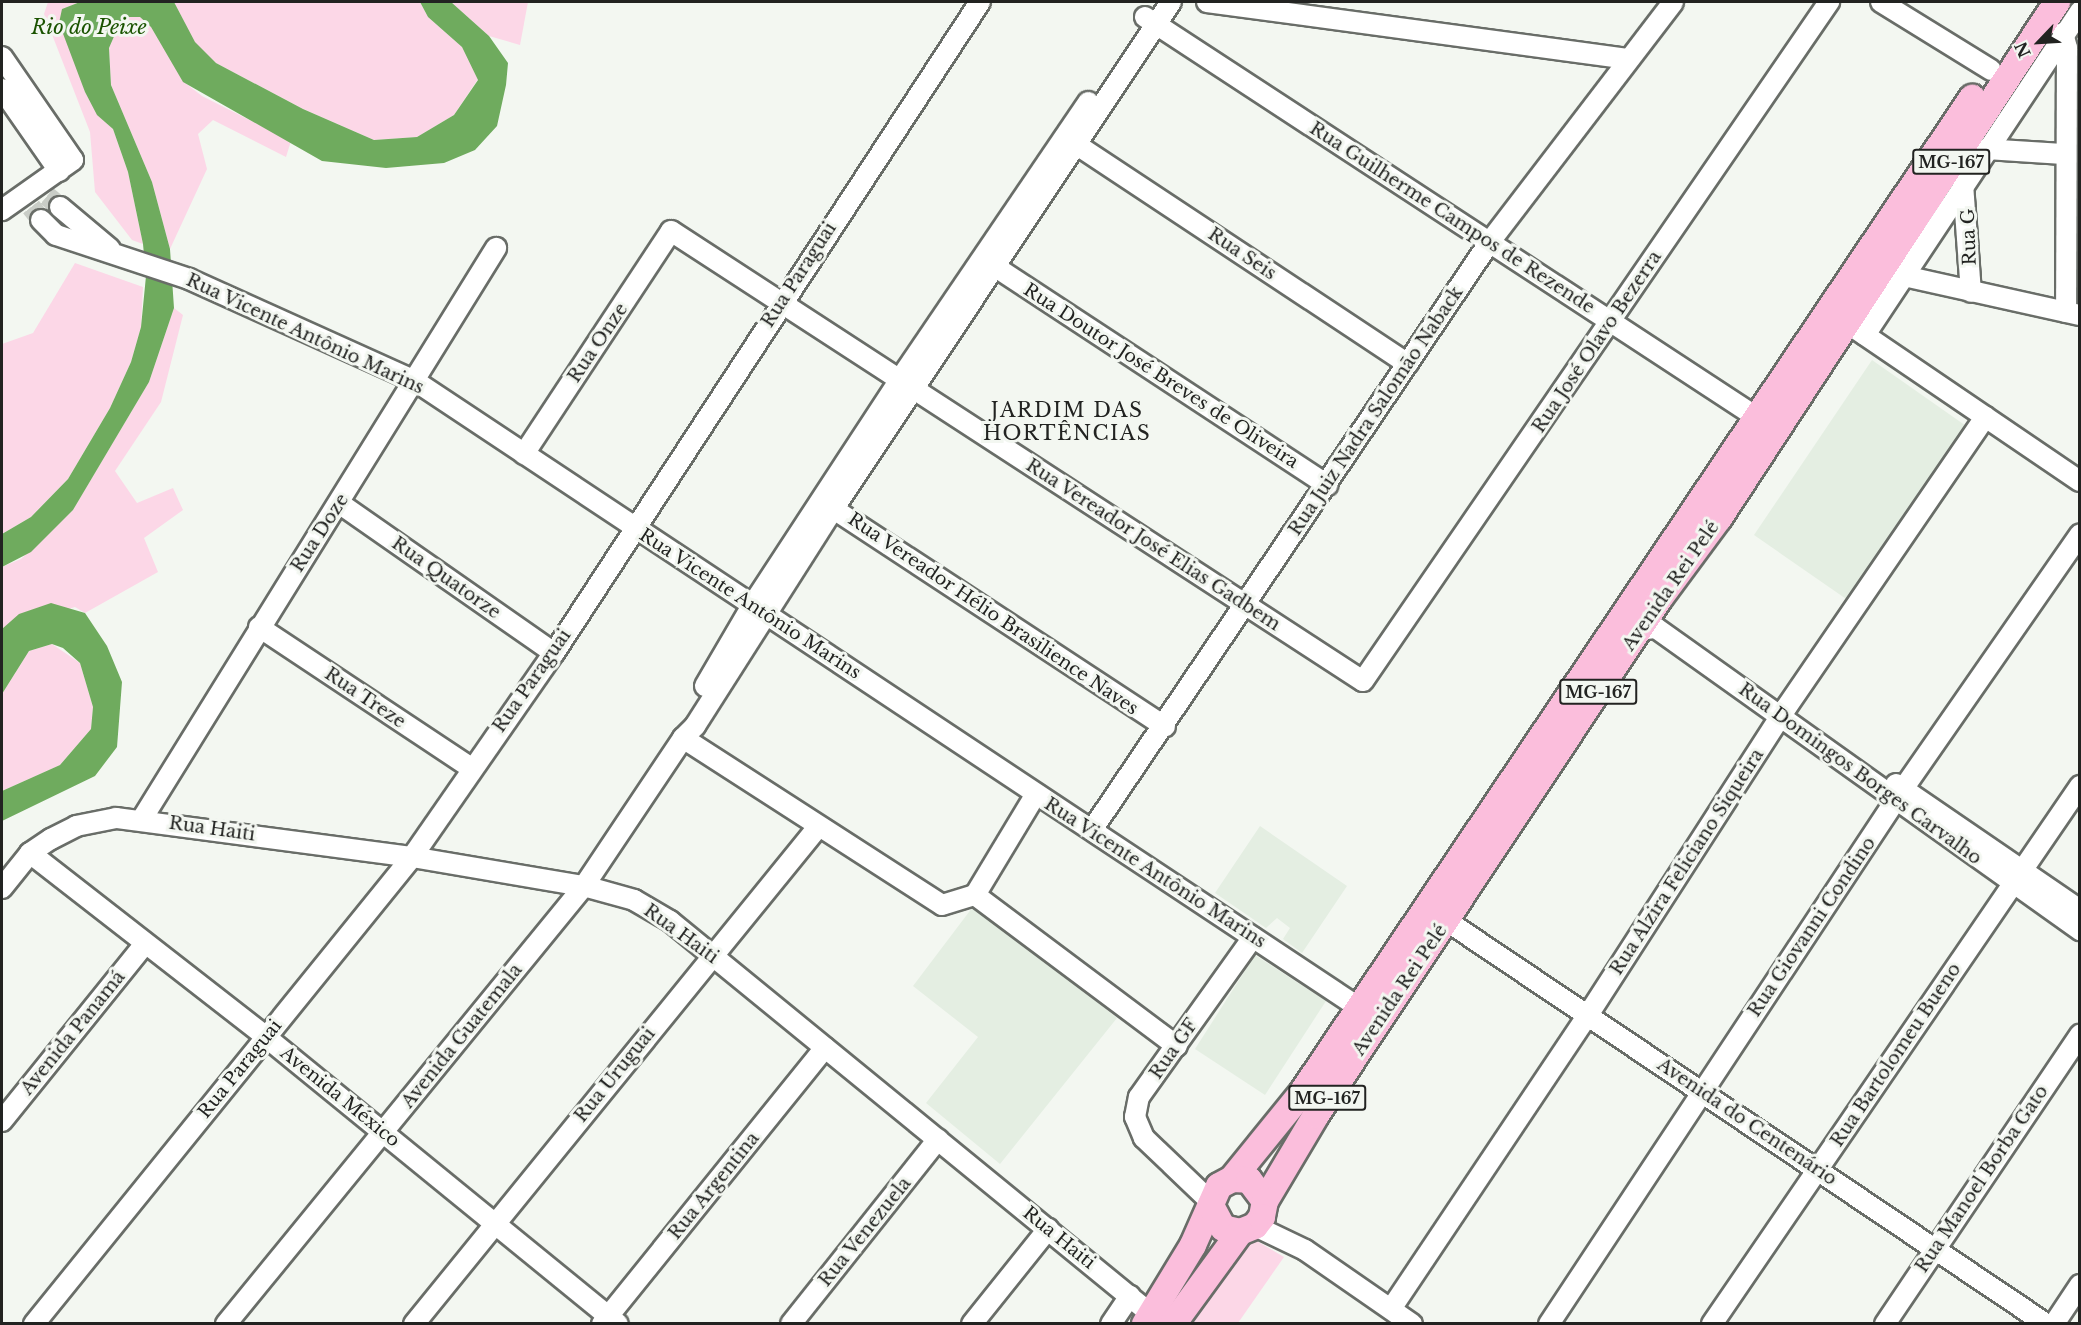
<!DOCTYPE html>
<html>
<head>
<meta charset="utf-8">
<style>
  body { margin:0 }
  #map { position:relative; width:2081px; height:1325px; overflow:hidden; background:#f3f7f1; font-family:"Libre Baskerville",serif }
  div>[style] { position:absolute }
  .built>* { inset:0; background:#e4eee2 }
  .green>* { inset:0; background:#fcd7e7 }
  .water>* { inset:0; background:#6fab5e }
  .minor-tunnel>* { height:20px; margin-top:-10px; transform-origin:0; background:repeating-linear-gradient(90deg,#c9cdc7 0 20px,transparent 0 30px) }
  .roads { filter:drop-shadow(2px 0 #696d68) drop-shadow(-2px 0 #696d68) drop-shadow(0 2px #696d68) drop-shadow(0 -2px #696d68) }
  .minor>* { height:20px; margin:-10px; padding:0 10px; transform-origin:10px; border-radius:10px; background:#fff }
  .major>* { height:26px; margin:-13px; padding:0 13px; transform-origin:13px; border-radius:13px; background:#fbbedc }
  span { translate:-50% -50%; white-space:nowrap; text-align:center; line-height:1.15; -webkit-text-stroke:6px #f3f7f1; paint-order:stroke }
  .shield-label span { padding:2px 4px; background:#f3f7f1; border:2px solid; border-radius:4px; -webkit-text-stroke-width:0 }
  .shield-label { font-size:16px; color:#222321; font-weight:700 }
  .street-label { font-size:18px; color:#222321 }
  .water-label { font-size:20px; color:#1a5300; font-style:italic }
  .neighbourhood-label { font-size:20px; color:#222321; letter-spacing:1.5px }
  .frame { position:absolute; inset:0; border:3px solid #222321; pointer-events:none }
  .north { position:absolute; left:2009px; top:12px; width:60px; height:60px; -webkit-text-stroke:4px #f3f7f1; paint-order:stroke; rotate:245deg; font-size:16px; font-weight:700; line-height:24px; text-align:center; color:#222321 }
  .north::after { content:''; display:block; margin:auto; width:21px; height:27px; background:#222321; clip-path:polygon(50% 0,100% 100%,50% 72%,0 100%) }
</style>
</head>
<body>
<div id="map">
  <div class="built">
    <div style="clip-path:polygon(1872px 360px,1969px 428px,1852px 603px,1754px 535px)"></div>
    <div style="clip-path:polygon(1260px 826px,1347px 886px,1302px 953px,1283px 939px,1290px 928px,1277px 918px,1266px 928px,1215px 893px)"></div>
    <div style="clip-path:polygon(975px 904px,1117px 1018px,1000px 1164px,926px 1103px,978px 1037px,913px 986px)"></div>
    <div style="clip-path:polygon(1255px 955px,1326px 1001px,1265px 1095px,1195px 1049px)"></div>
  </div>
  <div class="green">
    <div style="clip-path:polygon(48px 2px,80px 2px,62px 9px,85px 92px,98px 115px,113px 129px,128px 172px,143px 244px,132px 240px,95px 192px,90px 132px,44px 14px)"></div>
    <div style="clip-path:polygon(174px 2px,420px 2px,428px 17px,462px 47px,478px 79px,454px 115px,417px 137px,374px 140px,303px 109px,216px 63px,195px 43px)"></div>
    <div style="clip-path:polygon(451px 2px,528px 2px,520px 45px,489px 36px)"></div>
    <div style="clip-path:polygon(128px 17px,140px 17px,151px 27px,184px 82px,202px 96px,291px 141px,286px 157px,213px 120px,198px 134px,207px 169px,170px 249px,152px 182px,111px 85px,109px 48px,119px 25px)"></div>
    <div style="clip-path:polygon(75px 263px,143px 287px,141px 327px,131px 362px,110px 408px,68px 479px,31px 517px,2px 534px,2px 344px,33px 333px)"></div>
    <div style="clip-path:polygon(174px 308px,183px 315px,161px 402px,115px 471px,137px 503px,173px 488px,183px 510px,144px 538px,158px 572px,85px 613px,75px 607px,2px 629px,2px 567px,21px 559px,73px 510px,149px 382px)"></div>
    <div style="clip-path:polygon(52px 644px,80px 663px,93px 707px,91px 729px,60px 765px,2px 791px,2px 694px,29px 651px)"></div>
    <div style="clip-path:polygon(1255px 1240px,1284px 1257px,1238px 1323px,1190px 1324px,1246px 1245px)"></div>
  </div>
  <div class="water">
    <div style="clip-path:polygon(80px 2px,174px 2px,195px 42px,216px 63px,303px 109px,374px 140px,417px 137px,454px 115px,478px 80px,462px 47px,428px 17px,420px 2px,451px 2px,489px 36px,508px 63px,506px 85px,497px 126px,475px 150px,444px 163px,386px 168px,322px 161px,183px 82px,151px 27px,140px 17px,128px 17px,119px 25px,109px 48px,111px 85px,152px 182px,170px 249px,174px 308px,149px 382px,73px 510px,31px 552px,2px 567px,2px 534px,31px 517px,68px 479px,110px 408px,131px 362px,141px 327px,146px 276px,143px 244px,128px 172px,113px 129px,97px 115px,85px 92px,59px 23px,62px 9px)"></div>
    <div style="clip-path:polygon(51px 603px,85px 613px,107px 646px,122px 682px,117px 747px,95px 776px,2px 821px,2px 791px,60px 765px,91px 729px,93px 707px,80px 663px,63px 648px,52px 644px,29px 651px,2px 694px,2px 629px,19px 614px)"></div>
  </div>
  <div class="minor-tunnel">
    <div style="left:47px;top:196px;width:17px;rotate:40deg"></div>
    <div style="left:31px;top:207px;width:16px;rotate:52deg"></div>
  </div>
  <div class="roads">
    <div class="minor">
      <div style="left:1207px;top:2px;width:426px;rotate:7.7deg"></div>
      <div style="left:1881px;top:2px;width:129px;rotate:31.7deg"></div>
      <div style="left:1145px;top:17px;width:733px;rotate:33.19deg"></div>
      <div style="left:2063px;top:33px;width:16px;rotate:75deg"></div>
      <div style="left:2067px;top:48px;width:264px;rotate:90.2deg"></div>
      <div style="left:2px;top:57px;width:125px;rotate:55.4deg"></div>
      <div style="left:73px;top:160px;width:87px;rotate:144.8deg"></div>
      <div style="left:2px;top:89px;width:100px;rotate:55.2deg"></div>
      <div style="left:1065px;top:137px;width:411px;rotate:33.5deg"></div>
      <div style="left:1985px;top:149px;width:80px;rotate:3.6deg"></div>
      <div style="left:1963px;top:184px;width:108px;rotate:85.8deg"></div>
      <div style="left:60px;top:207px;width:65px;rotate:40deg"></div>
      <div style="left:41px;top:220px;width:21px;rotate:45deg"></div>
      <div style="left:56px;top:235px;width:140px;rotate:18.3deg"></div>
      <div style="left:189px;top:279px;width:248px;rotate:24.3deg"></div>
      <div style="left:415px;top:381px;width:1132px;rotate:33.58deg"></div>
      <div style="left:994px;top:266px;width:399px;rotate:33.3deg"></div>
      <div style="left:1895px;top:274px;width:189px;rotate:12.5deg"></div>
      <div style="left:1853px;top:327px;width:274px;rotate:34.2deg"></div>
      <div style="left:1865px;top:335px;width:389px;rotate:-56.4deg"></div>
      <div style="left:524px;top:454px;width:267px;rotate:-56.6deg"></div>
      <div style="left:671px;top:231px;width:825px;rotate:33.04deg"></div>
      <div style="left:1363px;top:681px;width:824px;rotate:-55.54deg"></div>
      <div style="left:823px;top:502px;width:409px;rotate:33.3deg"></div>
      <div style="left:339px;top:503px;width:262px;rotate:34.9deg"></div>
      <div style="left:259px;top:627px;width:255px;rotate:33.6deg"></div>
      <div style="left:1639px;top:630px;width:17px;rotate:-7deg"></div>
      <div style="left:1656px;top:628px;width:521px;rotate:35.46deg"></div>
      <div style="left:705px;top:686px;width:95px;rotate:-59.7deg"></div>
      <div style="left:753px;top:604px;width:269px;rotate:-56.8deg"></div>
      <div style="left:900px;top:379px;width:335px;rotate:-55.8deg"></div>
      <div style="left:683px;top:738px;width:308px;rotate:32.8deg"></div>
      <div style="left:942px;top:905px;width:34px;rotate:-17deg"></div>
      <div style="left:1896px;top:784px;width:223px;rotate:34.4deg"></div>
      <div style="left:142px;top:819px;width:672px;rotate:-58.2deg"></div>
      <div style="left:1092px;top:830px;width:709px;rotate:-55.93deg"></div>
      <div style="left:1489px;top:243px;width:303px;rotate:-52.6deg"></div>
      <div style="left:30px;top:853px;width:299px;rotate:37.9deg"></div>
      <div style="left:266px;top:1037px;width:454px;rotate:39.2deg"></div>
      <div style="left:2px;top:888px;width:45px;rotate:-51.3deg"></div>
      <div style="left:30px;top:853px;width:25px;rotate:-34deg"></div>
      <div style="left:51px;top:839px;width:28px;rotate:-27deg"></div>
      <div style="left:76px;top:826px;width:41px;rotate:-11.3deg"></div>
      <div style="left:116px;top:818px;width:299px;rotate:7.5deg"></div>
      <div style="left:412px;top:857px;width:174px;rotate:9.6deg"></div>
      <div style="left:584px;top:886px;width:52px;rotate:15.6deg"></div>
      <div style="left:634px;top:900px;width:42px;rotate:30.3deg"></div>
      <div style="left:670px;top:921px;width:621px;rotate:39.25deg"></div>
      <div style="left:975px;top:895px;width:252px;rotate:36.8deg"></div>
      <div style="left:975px;top:895px;width:118px;rotate:-58.9deg"></div>
      <div style="left:1447px;top:921px;width:722px;rotate:33.93deg"></div>
      <div style="left:2px;top:1121px;width:228px;rotate:-51.1deg"></div>
      <div style="left:1211px;top:1202px;width:93px;rotate:-136.3deg"></div>
      <div style="left:1144px;top:1138px;width:23px;rotate:-113deg"></div>
      <div style="left:1135px;top:1117px;width:20px;rotate:-79deg"></div>
      <div style="left:1139px;top:1097px;width:196px;rotate:-54.5deg"></div>
      <div style="left:1255px;top:1226px;width:55px;rotate:25.6deg"></div>
      <div style="left:1305px;top:1250px;width:130px;rotate:34.7deg"></div>
      <div style="left:1391px;top:1309px;width:354px;rotate:-56.2deg"></div>
      <div style="left:1588px;top:1015px;width:365px;rotate:-57.2deg"></div>
      <div style="left:1786px;top:708px;width:353px;rotate:-55.6deg"></div>
      <div style="left:34px;top:1324px;width:601px;rotate:-51.01deg"></div>
      <div style="left:412px;top:857px;width:249px;rotate:-55.2deg"></div>
      <div style="left:554px;top:653px;width:778px;rotate:-56.8deg"></div>
      <div style="left:226px;top:1324px;width:566px;rotate:-50.74deg"></div>
      <div style="left:584px;top:886px;width:178px;rotate:-56.2deg"></div>
      <div style="left:683px;top:738px;width:17px;rotate:-45deg"></div>
      <div style="left:695px;top:726px;width:259px;rotate:-57.5deg"></div>
      <div style="left:834px;top:508px;width:608px;rotate:-56.34deg"></div>
      <div style="left:414px;top:1324px;width:640px;rotate:-50.89deg"></div>
      <div style="left:602px;top:1324px;width:355px;rotate:-51.1deg"></div>
      <div style="left:791px;top:1324px;width:236px;rotate:-51.5deg"></div>
      <div style="left:972px;top:1324px;width:122px;rotate:-51.3deg"></div>
      <div style="left:1111px;top:1324px;width:34px;rotate:-56deg"></div>
      <div style="left:1549px;top:1324px;width:642px;rotate:-56.51deg"></div>
      <div style="left:1903px;top:789px;width:310px;rotate:-55.2deg"></div>
      <div style="left:1712px;top:1324px;width:652px;rotate:-55.63deg"></div>
      <div style="left:1885px;top:1324px;width:349px;rotate:-56deg"></div>
      <div style="left:2054px;top:1324px;width:47px;rotate:-56.3deg"></div>
    </div>
    <div class="major">
      <div style="left:1232px;top:1179px;width:111px;rotate:-50.9deg"></div>
      <div style="left:1302px;top:1093px;width:1200px;rotate:-56.04deg"></div>
      <div style="left:1265px;top:1201px;width:100px;rotate:-59.3deg"></div>
      <div style="left:1316px;top:1115px;width:620px;rotate:-56.39deg"></div>
      <div style="left:1659px;top:599px;width:101px;rotate:-53.5deg"></div>
      <div style="left:1719px;top:518px;width:617px;rotate:-56.77deg"></div>
      <div style="left:1145px;top:1324px;width:92px;rotate:-58.7deg"></div>
      <div style="left:1193px;top:1245px;width:64px;rotate:-66.2deg"></div>
      <div style="left:1219px;top:1186px;width:15px;rotate:-28deg"></div>
      <div style="left:1232px;top:1179px;width:17px;rotate:3deg"></div>
      <div style="left:1249px;top:1180px;width:26px;rotate:53deg"></div>
      <div style="left:1265px;top:1201px;width:16px;rotate:101deg"></div>
      <div style="left:1262px;top:1217px;width:11px;rotate:128deg"></div>
      <div style="left:1255px;top:1226px;width:16px;rotate:158deg"></div>
      <div style="left:1240px;top:1232px;width:17px;rotate:-167deg"></div>
      <div style="left:1223px;top:1228px;width:26px;rotate:-118deg"></div>
      <div style="left:1173px;top:1324px;width:114px;rotate:-53.9deg"></div>
    </div>
  </div>
  <div class="shield-label">
    <span style="left:1951px;top:162px">MG-167</span>
    <span style="left:1598px;top:692px">MG-167</span>
    <span style="left:1327px;top:1098px">MG-167</span>
  </div>
  <div class="street-label">
    <span style="left:1452px;top:218px;rotate:33deg">Rua Guilherme Campos de Rezende</span>
    <span style="left:1969px;top:237px;rotate:-92deg">Rua G</span>
    <span style="left:1242px;top:254px;rotate:34deg">Rua Seis</span>
    <span style="left:799px;top:275px;rotate:-57deg">Rua Paraguai</span>
    <span style="left:305px;top:334px;rotate:25deg">Rua Vicente Antônio Marins</span>
    <span style="left:1597px;top:342px;rotate:-56deg">Rua José Olavo Bezerra</span>
    <span style="left:598px;top:343px;rotate:-56deg">Rua Onze</span>
    <span style="left:1161px;top:376px;rotate:33deg">Rua Doutor José Breves de Oliveira</span>
    <span style="left:1376px;top:411px;rotate:-56deg">Rua Juiz Nadra Salomão Naback</span>
    <span style="left:320px;top:533px;rotate:-57deg">Rua Doze</span>
    <span style="left:1153px;top:545px;rotate:33deg">Rua Vereador José Elias Gadbem</span>
    <span style="left:446px;top:578px;rotate:35deg">Rua Quatorze</span>
    <span style="left:1671px;top:586px;rotate:-55deg">Avenida Rei Pelé</span>
    <span style="left:750px;top:604px;rotate:33deg">Rua Vicente Antônio Marins</span>
    <span style="left:993px;top:614px;rotate:34deg">Rua Vereador Hélio Brasilience Naves</span>
    <span style="left:532px;top:681px;rotate:-55deg">Rua Paraguai</span>
    <span style="left:365px;top:698px;rotate:34deg">Rua Treze</span>
    <span style="left:1860px;top:774px;rotate:36deg">Rua Domingos Borges Carvalho</span>
    <span style="left:212px;top:829px;rotate:8deg">Rua Haiti</span>
    <span style="left:1687px;top:862px;rotate:-57deg">Rua Alzira Feliciano Siqueira</span>
    <span style="left:1155px;top:873px;rotate:33deg">Rua Vicente Antônio Marins</span>
    <span style="left:1812px;top:927px;rotate:-56deg">Rua Giovanni Condino</span>
    <span style="left:681px;top:934px;rotate:36deg">Rua Haiti</span>
    <span style="left:1400px;top:990px;rotate:-56deg">Avenida Rei Pelé</span>
    <span style="left:73px;top:1033px;rotate:-51deg">Avenida Panamá</span>
    <span style="left:462px;top:1036px;rotate:-51deg">Avenida Guatemala</span>
    <span style="left:1174px;top:1049px;rotate:-55deg">Rua GF</span>
    <span style="left:1896px;top:1055px;rotate:-56deg">Rua Bartolomeu Bueno</span>
    <span style="left:240px;top:1069px;rotate:-51deg">Rua Paraguai</span>
    <span style="left:615px;top:1075px;rotate:-51deg">Rua Uruguai</span>
    <span style="left:340px;top:1097px;rotate:39deg">Avenida México</span>
    <span style="left:1747px;top:1122px;rotate:34deg">Avenida do Centenário</span>
    <span style="left:1982px;top:1179px;rotate:-56deg">Rua Manoel Borba Gato</span>
    <span style="left:714px;top:1186px;rotate:-51deg">Rua Argentina</span>
    <span style="left:865px;top:1232px;rotate:-51deg">Rua Venezuela</span>
    <span style="left:1059px;top:1238px;rotate:39deg">Rua Haiti</span>
  </div>
  <div class="water-label">
    <span style="left:89px;top:27px">Rio do Peixe</span>
  </div>
  <div class="neighbourhood-label">
    <span style="left:1067px;top:422px">JARDIM DAS<br>HORTÊNCIAS</span>
  </div>
  <div class="frame"></div>
  <div class="north">N</div>
</div>
</body>
</html>
